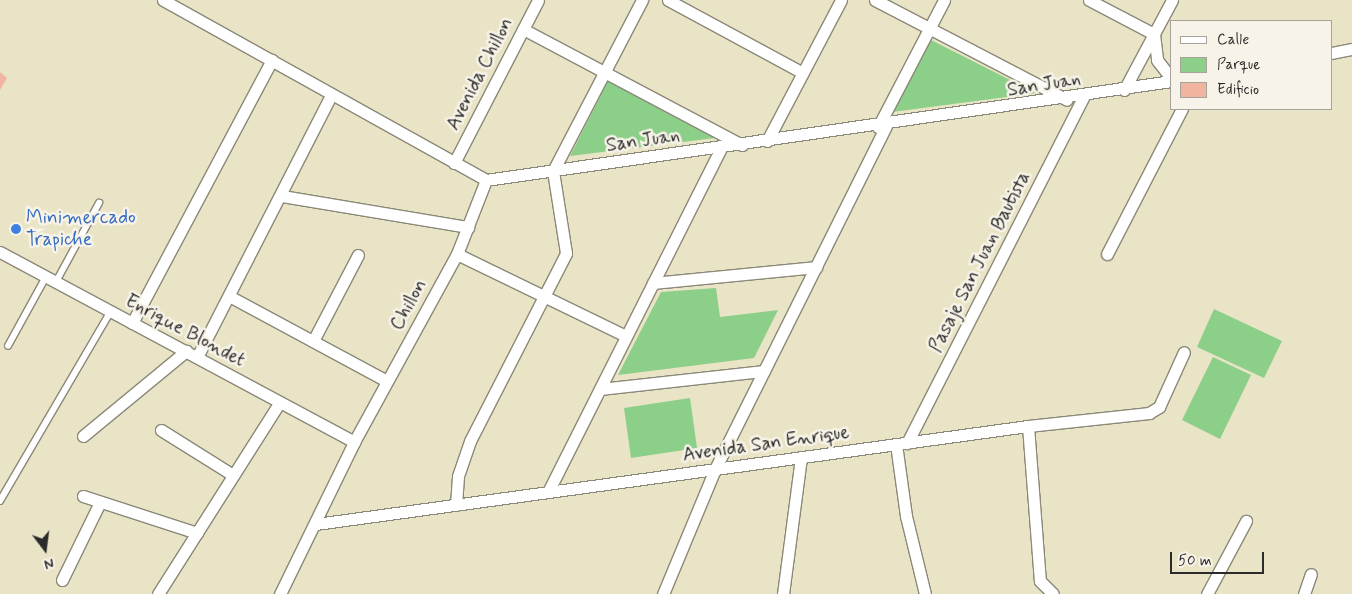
<!DOCTYPE html>
<html>
<head>
<meta charset="utf-8">
<style>
  body { margin:0 }
  #map { position:relative; width:1352px; height:594px; overflow:hidden; background:#eae4c6; font-family:Mynerve,sans-serif }
  div>[style] { position:absolute }
  .green>* { inset:0; background:#8bcf88 }
  .building>* { inset:0; background:#f0b4a1 }
  .roads { filter:drop-shadow(1px 0 #8a8878) drop-shadow(-1px 0 #8a8878) drop-shadow(0 1px #8a8878) drop-shadow(0 -1px #8a8878) }
  .lane>* { height:5.5px; margin:-2.75px; padding:0 2.75px; transform-origin:2.75px; border-radius:2.75px; background:#fff }
  .street>* { height:11px; margin:-5.5px; padding:0 5.5px; transform-origin:5.5px; border-radius:5.5px; background:#fff }
  .dots>* { width:14px; height:14px; translate:-50% -50%; box-sizing:border-box; border:2px solid #f7f3e8; border-radius:50% }
  span { translate:-50% -50%; white-space:nowrap; text-align:center; line-height:1.15; -webkit-text-stroke:5px #f7f3e8; paint-order:stroke }
  .street-label { font-size:19px; color:#2b2b2b }
  .shop-label { font-size:19px; color:#366cbe }
  .left { translate:0 -50%; text-align:left }
  .legend { position:absolute; left:1170px; top:20px; width:162px; height:90px; box-sizing:border-box; background:#f7f3e8; border:1px solid #a5a39c; margin:0; padding:6px 9px; list-style:none; font-size:15px; color:#2b2b2b }
  .legend li { display:flex; align-items:center; gap:10px; height:25px }
  .legend b { width:25px; border:1px solid #a5a39c }
  .north { position:absolute; left:20px; top:524px; width:50px; height:50px; -webkit-text-stroke:4px #f7f3e8; paint-order:stroke; rotate:165deg; font-size:14px; font-weight:700; line-height:20px; text-align:center; color:#2b2b2b }
  .north::after { content:''; display:block; margin:auto; width:18px; height:22px; background:#2b2b2b; clip-path:polygon(50% 0,100% 100%,50% 72%,0 100%) }
  .scale { position:absolute; left:1170px; top:552px; width:94px; height:22px; box-sizing:border-box; border:2px solid #2b2b2b; border-top:0; padding-left:6px; font-size:15px; line-height:18px; white-space:nowrap; color:#2b2b2b; -webkit-text-stroke:4px #f7f3e8; paint-order:stroke }
</style>
</head>
<body>
<div id="map">
  <div class="green">
    <div style="clip-path:polygon(931px 40px,1036px 93px,892px 112px)"></div>
    <div style="clip-path:polygon(608px 81px,715px 138px,570px 156px)"></div>
    <div style="clip-path:polygon(716px 288px,720px 317px,778px 310px,754px 358px,618px 375px,661px 292px)"></div>
    <div style="clip-path:polygon(1214px 309px,1282px 341px,1264px 378px,1197px 347px)"></div>
    <div style="clip-path:polygon(1213px 357px,1251px 375px,1220px 439px,1182px 420px)"></div>
    <div style="clip-path:polygon(690px 398px,697px 448px,631px 458px,624px 408px)"></div>
  </div>
  <div class="building">
    <div style="clip-path:polygon(0 72px,7px 78px,0 90px)"></div>
  </div>
  <div class="roads">
    <div class="lane">
      <div style="left:56px;top:282px;width:90px;rotate:-61.4deg"></div>
      <div style="left:8px;top:346px;width:79px;rotate:-61.2deg"></div>
      <div style="left:0;top:501px;width:220px;rotate:-59.7deg"></div>
    </div>
    <div class="street">
      <div style="left:163px;top:0;width:370px;rotate:29.1deg"></div>
      <div style="left:486px;top:180px;width:692px;rotate:-8.22deg"></div>
      <div style="left:668px;top:0;width:153px;rotate:28.4deg"></div>
      <div style="left:875px;top:0;width:216px;rotate:27.5deg"></div>
      <div style="left:1089px;top:0;width:73px;rotate:27.6deg"></div>
      <div style="left:1154px;top:34px;width:26px;rotate:83deg"></div>
      <div style="left:1157px;top:60px;width:23px;rotate:52deg"></div>
      <div style="left:523px;top:29px;width:248px;rotate:27.9deg"></div>
      <div style="left:1331px;top:53px;width:21px;rotate:-11deg"></div>
      <div style="left:1124px;top:90px;width:102px;rotate:-61.9deg"></div>
      <div style="left:878px;top:127px;width:143px;rotate:-62.5deg"></div>
      <div style="left:767px;top:141px;width:159px;rotate:-62.3deg"></div>
      <div style="left:454px;top:163px;width:183px;rotate:-62.7deg"></div>
      <div style="left:282px;top:196px;width:189px;rotate:9.5deg"></div>
      <div style="left:0;top:252px;width:402px;rotate:28.2deg"></div>
      <div style="left:457px;top:254px;width:188px;rotate:25.9deg"></div>
      <div style="left:1107px;top:254px;width:163px;rotate:-62.7deg"></div>
      <div style="left:653px;top:283px;width:164px;rotate:-5.6deg"></div>
      <div style="left:229px;top:296px;width:179px;rotate:28.3deg"></div>
      <div style="left:132px;top:323px;width:298px;rotate:-62deg"></div>
      <div style="left:313px;top:341px;width:97px;rotate:-62.4deg"></div>
      <div style="left:197px;top:357px;width:292px;rotate:-62.9deg"></div>
      <div style="left:600px;top:389px;width:165px;rotate:-6.3deg"></div>
      <div style="left:1028px;top:426px;width:155px;rotate:85.6deg"></div>
      <div style="left:1040px;top:581px;width:18px;rotate:45deg"></div>
      <div style="left:161px;top:430px;width:85px;rotate:32deg"></div>
      <div style="left:83px;top:436px;width:134px;rotate:-39.5deg"></div>
      <div style="left:907px;top:443px;width:388px;rotate:-63deg"></div>
      <div style="left:896px;top:444px;width:73px;rotate:82.1deg"></div>
      <div style="left:906px;top:516px;width:80px;rotate:76.3deg"></div>
      <div style="left:548px;top:492px;width:385px;rotate:-63.3deg"></div>
      <div style="left:83px;top:496px;width:120px;rotate:18deg"></div>
      <div style="left:456px;top:505px;width:29px;rotate:-86deg"></div>
      <div style="left:458px;top:476px;width:37px;rotate:-71deg"></div>
      <div style="left:470px;top:441px;width:211px;rotate:-62.9deg"></div>
      <div style="left:566px;top:253px;width:83px;rotate:-99deg"></div>
      <div style="left:553px;top:171px;width:193px;rotate:-62.5deg"></div>
      <div style="left:316px;top:524px;width:719px;rotate:-7.84deg"></div>
      <div style="left:1028px;top:426px;width:122px;rotate:-6.1deg"></div>
      <div style="left:1149px;top:413px;width:12px;rotate:-31deg"></div>
      <div style="left:1159px;top:407px;width:60px;rotate:-65.6deg"></div>
      <div style="left:62px;top:580px;width:87px;rotate:-64deg"></div>
      <div style="left:158px;top:594px;width:227px;rotate:-57.6deg"></div>
      <div style="left:280px;top:594px;width:169px;rotate:-64deg"></div>
      <div style="left:354px;top:442px;width:214px;rotate:-61.3deg"></div>
      <div style="left:457px;top:254px;width:79px;rotate:-68.6deg"></div>
      <div style="left:663px;top:594px;width:135px;rotate:-67.4deg"></div>
      <div style="left:715px;top:469px;width:383px;rotate:-63.5deg"></div>
      <div style="left:783px;top:594px;width:138px;rotate:-82.5deg"></div>
      <div style="left:1207px;top:594px;width:83px;rotate:-61.9deg"></div>
      <div style="left:1304px;top:594px;width:21px;rotate:-71deg"></div>
    </div>
  </div>
  <div class="dots">
    <div style="left:16px;top:229px;background:#3f7fe0"></div>
  </div>
  <div class="street-label">
    <span style="left:480px;top:74px;rotate:-63deg">Avenida Chillon</span>
    <span style="left:1044px;top:85px;rotate:-9deg">San Juan</span>
    <span style="left:643px;top:141px;rotate:-8deg">San Juan</span>
    <span style="left:980px;top:262px;rotate:-63deg">Pasaje San Juan Bautista</span>
    <span style="left:409px;top:305px;rotate:-61deg">Chillon</span>
    <span style="left:185px;top:331px;rotate:28deg">Enrique Blondet</span>
    <span style="left:766px;top:444px;rotate:-8deg">Avenida San Enrique</span>
  </div>
  <div class="shop-label">
    <span class="left" style="left:26px;top:229px">Minimercado<br>Trapiche</span>
  </div>
  <ul class="legend">
  <li><b style="height:6px;background:#fff"></b>Calle</li>
  <li><b style="height:14px;background:#8bcf88"></b>Parque</li>
  <li><b style="height:14px;background:#f0b4a1"></b>Edificio</li>
  </ul>
  <div class="north">N</div>
  <div class="scale">50 m</div>
</div>
</body>
</html>
